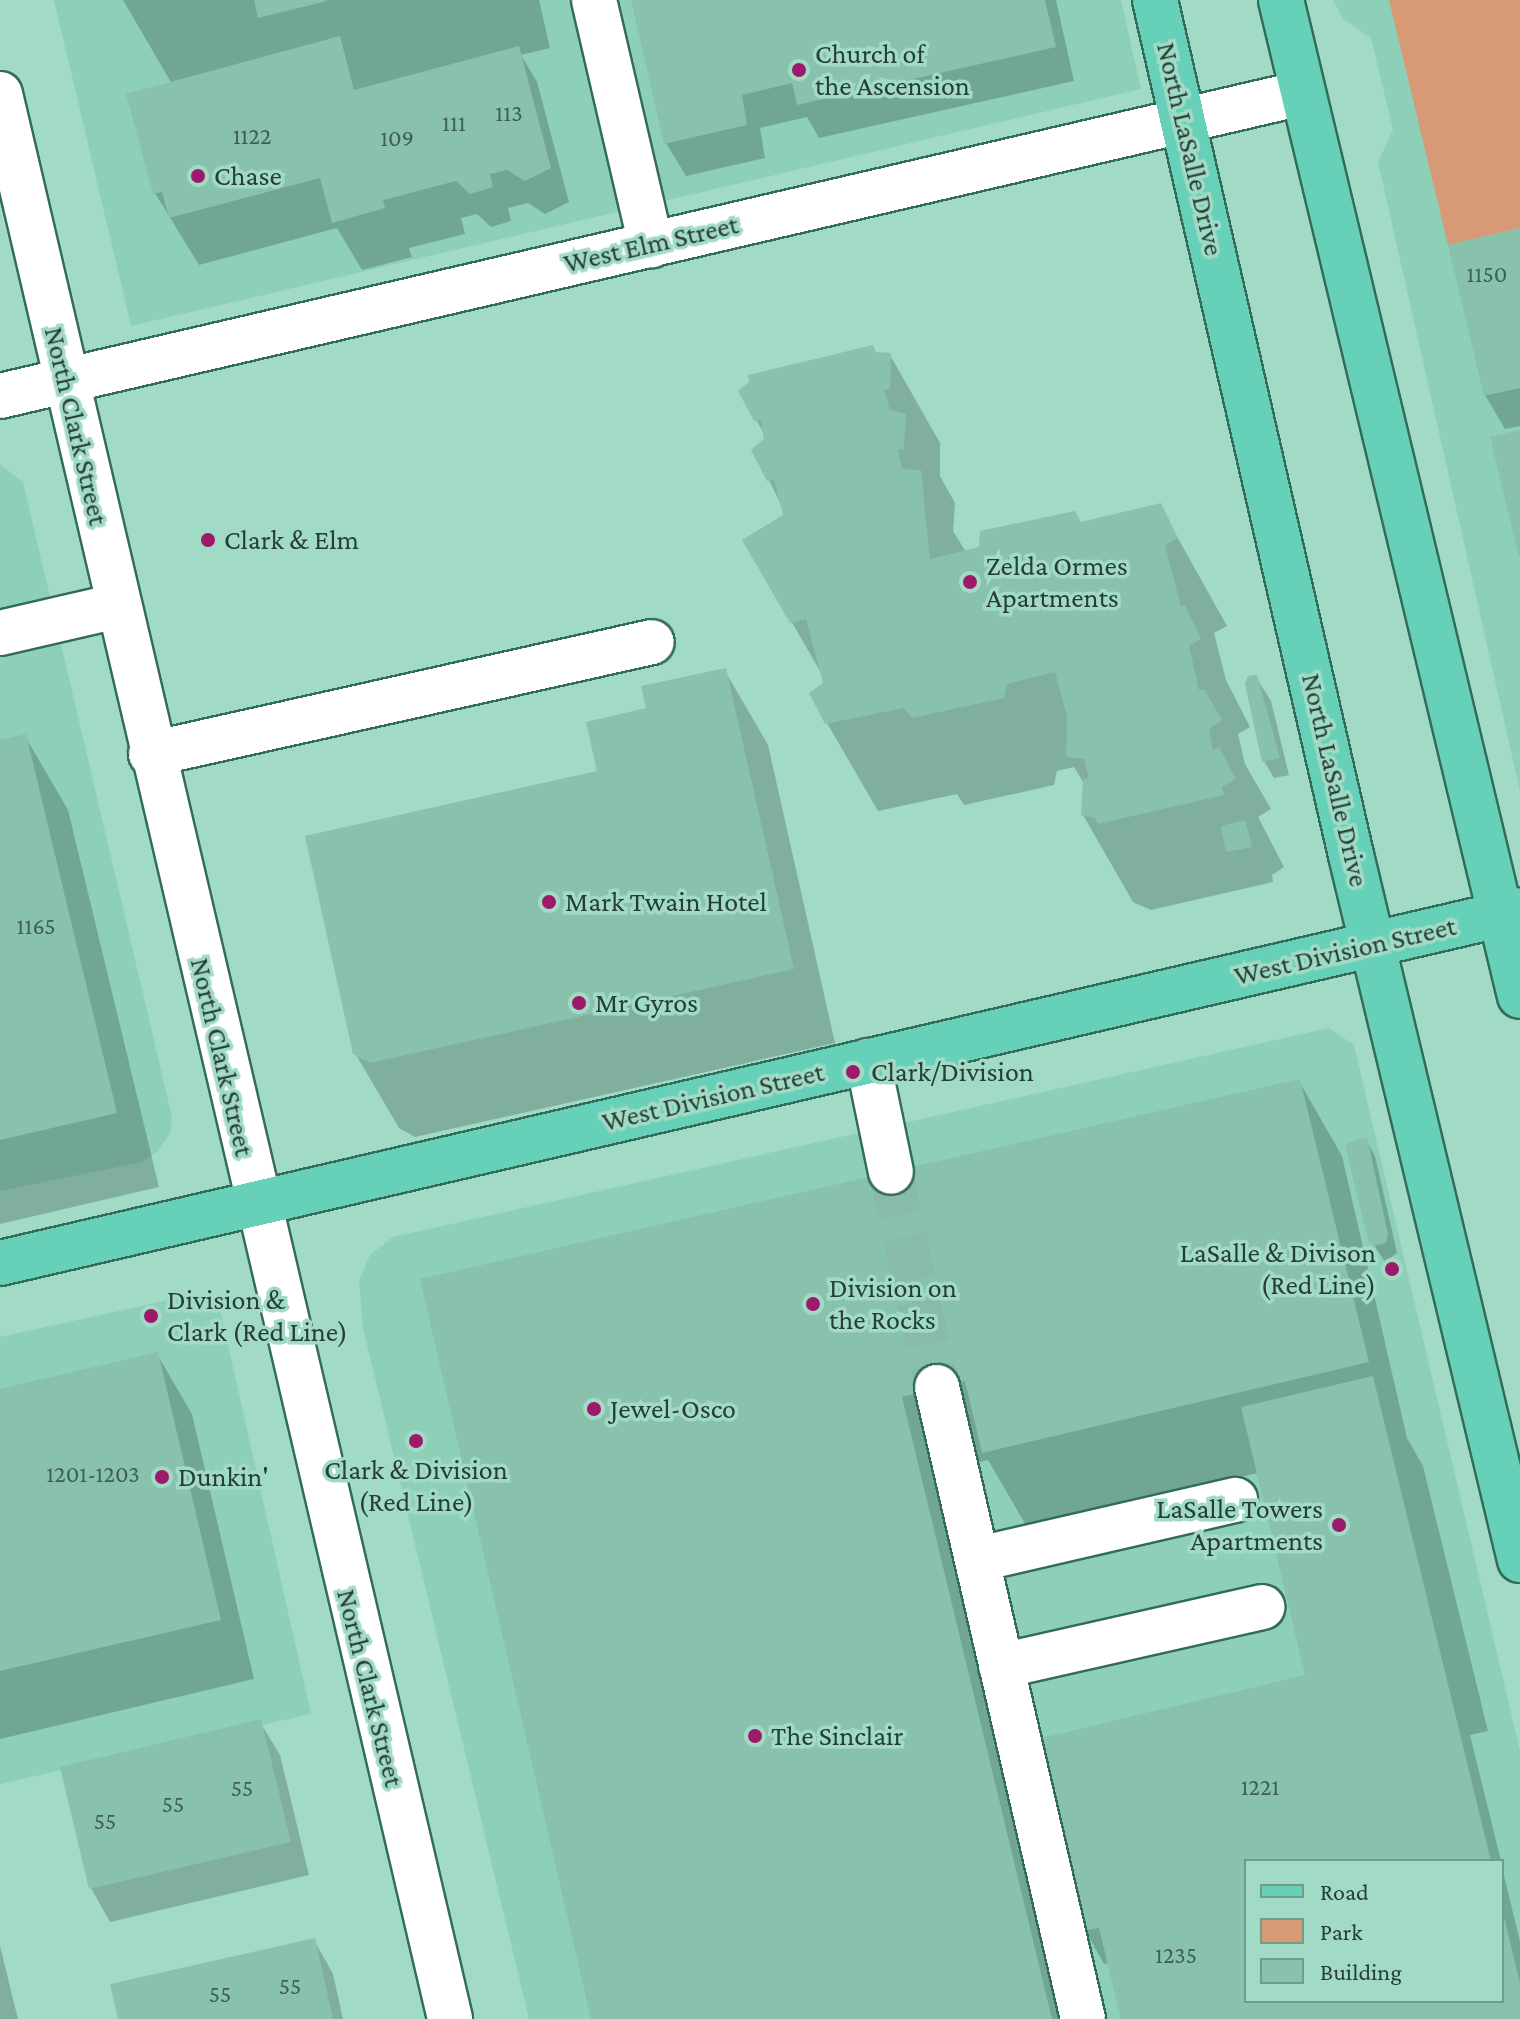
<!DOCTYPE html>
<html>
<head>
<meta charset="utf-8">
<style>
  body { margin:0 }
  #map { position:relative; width:1520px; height:2019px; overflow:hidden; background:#a1dbc5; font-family:"Crimson Pro",serif }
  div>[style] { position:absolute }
  .built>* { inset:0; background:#8dd0b7 }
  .green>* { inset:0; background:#d89977 }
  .shadow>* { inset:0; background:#0003 }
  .building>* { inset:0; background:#88c1ac }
  .minor-tunnel>* { height:44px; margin-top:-22px; transform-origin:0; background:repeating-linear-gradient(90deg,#88bca8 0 44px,transparent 0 66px) }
  .roads { filter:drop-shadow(2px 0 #336c59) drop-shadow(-2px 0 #336c59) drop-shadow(0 2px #336c59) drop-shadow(0 -2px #336c59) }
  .minor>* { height:44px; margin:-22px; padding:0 22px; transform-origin:22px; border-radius:22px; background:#fff }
  .major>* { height:44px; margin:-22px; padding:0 22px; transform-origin:22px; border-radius:22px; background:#67d0b8 }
  .dots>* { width:22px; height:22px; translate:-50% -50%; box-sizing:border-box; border:4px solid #a1dbc5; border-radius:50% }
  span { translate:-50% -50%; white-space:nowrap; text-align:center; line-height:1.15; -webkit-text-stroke:7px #a1dbc5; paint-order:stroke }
  .number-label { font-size:24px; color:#3e5f53 }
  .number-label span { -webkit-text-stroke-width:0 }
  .poi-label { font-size:28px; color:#263e35 }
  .left { translate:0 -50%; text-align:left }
  .right { translate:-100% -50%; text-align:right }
  .street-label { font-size:28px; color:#263e35 }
  .legend { position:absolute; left:1244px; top:1859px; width:260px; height:144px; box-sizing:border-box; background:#a1dbc5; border:2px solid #709c8b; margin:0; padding:10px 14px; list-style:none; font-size:24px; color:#263e35 }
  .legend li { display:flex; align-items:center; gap:16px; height:40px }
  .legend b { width:40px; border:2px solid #709c8b }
</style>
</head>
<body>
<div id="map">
  <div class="built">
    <div style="clip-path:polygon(54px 0,1121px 0,1141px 89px,131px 326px)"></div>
    <div style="clip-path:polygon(1333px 0,1520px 0,1520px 791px,1378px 162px,1393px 130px,1371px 38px,1343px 19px)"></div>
    <div style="clip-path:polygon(0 464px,23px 482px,172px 1117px,170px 1133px,158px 1151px,142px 1162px,0 1191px)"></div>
    <div style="clip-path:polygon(evenodd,1329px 1028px,1354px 1045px,1520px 1751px,1520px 2019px,529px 2019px,363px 1328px,359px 1281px,370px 1255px,393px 1237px,1329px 1028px,1246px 1861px,1502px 1861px,1502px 2001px,1246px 2001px,1246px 1861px)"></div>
    <div style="clip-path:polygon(192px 1295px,213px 1302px,221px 1314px,311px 1714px,0 1784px,0 1337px)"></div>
  </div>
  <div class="green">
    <div style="clip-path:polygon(1389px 0,1520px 0,1520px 228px,1448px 245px)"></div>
  </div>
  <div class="shadow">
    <div style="clip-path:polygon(123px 0,539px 0,550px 48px,521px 55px,537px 82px,569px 202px,545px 214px,528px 203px,508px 208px,511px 221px,491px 227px,477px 214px,461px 218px,465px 234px,409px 248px,412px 257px,362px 270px,337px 228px,199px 265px,155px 193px,172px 84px)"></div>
    <div style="clip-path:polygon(633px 0,1056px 0,1074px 81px,819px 138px,807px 117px,760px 128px,765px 158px,686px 176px,666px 143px)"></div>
    <div style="clip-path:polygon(1520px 230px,1520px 426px,1505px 429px,1485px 395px)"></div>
    <div style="clip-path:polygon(876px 354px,890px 355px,940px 443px,940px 476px,955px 503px,953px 531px,966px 552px,1160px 506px,1227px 626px,1214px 633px,1226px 680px,1250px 727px,1238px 734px,1245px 764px,1271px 809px,1258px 817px,1284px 867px,1272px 875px,1273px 882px,1151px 910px,1133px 902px,1083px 815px,1085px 785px,1074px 767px,1057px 771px,1054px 785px,964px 805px,957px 794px,878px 811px,827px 723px,824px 678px,745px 541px,786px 515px,769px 480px,766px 437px,740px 392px)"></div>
    <div style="clip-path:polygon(725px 671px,768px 745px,835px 1043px,415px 1137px,399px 1128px,355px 1053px,599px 772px)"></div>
    <div style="clip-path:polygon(1256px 677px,1271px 701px,1289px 775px,1274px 778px,1264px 761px)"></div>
    <div style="clip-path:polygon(25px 736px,68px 810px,159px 1187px,0 1224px,0 742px)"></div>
    <div style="clip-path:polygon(1299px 1081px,1342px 1156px,1407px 1438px,1423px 1466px,1488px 1731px,1470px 1735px,1501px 1861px,1246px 1861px,1246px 2001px,1502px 2001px,1502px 1867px,1520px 1942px,1520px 2019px,1123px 2019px,1109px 1963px,1104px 1964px,1085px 1930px,1307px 1676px,1258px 1473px,1027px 1527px,988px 1460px,944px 1471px,1075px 2019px,593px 2019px,422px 1281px)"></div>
    <div style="clip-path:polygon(1366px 1140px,1375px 1156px,1397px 1253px,1385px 1262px,1370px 1239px)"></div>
    <div style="clip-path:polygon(157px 1354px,192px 1414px,254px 1679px,0 1739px,0 1391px)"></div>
    <div style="clip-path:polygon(260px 1722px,280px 1755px,309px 1875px,110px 1922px,91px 1888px)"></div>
    <div style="clip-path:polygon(314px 1940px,333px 1974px,343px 2019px,120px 2019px)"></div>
    <div style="clip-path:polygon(0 1946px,18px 2019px,0 2019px)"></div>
  </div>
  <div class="building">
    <div style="clip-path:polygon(254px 0,327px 0,327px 1px,258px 18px)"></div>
    <div style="clip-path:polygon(631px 0,1045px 0,1056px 47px,797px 105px,792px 83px,742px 95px,747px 125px,664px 144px)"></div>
    <div style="clip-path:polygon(340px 36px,354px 90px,519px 46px,551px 168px,525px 181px,507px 170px,490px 174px,493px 187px,470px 194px,456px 181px,383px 200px,385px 208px,332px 223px,320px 178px,169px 218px,162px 192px,153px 194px,126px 94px)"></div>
    <div style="clip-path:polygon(1520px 228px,1520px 388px,1484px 396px,1448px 245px)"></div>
    <div style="clip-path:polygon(873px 345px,876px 352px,891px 353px,890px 389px,884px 390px,890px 410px,906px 414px,904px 449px,898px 450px,902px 469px,921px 470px,930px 559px,979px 547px,980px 531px,1075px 511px,1081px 522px,1161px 503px,1178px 538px,1165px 545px,1181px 606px,1185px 605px,1201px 639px,1189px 646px,1199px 690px,1204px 689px,1222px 720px,1209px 729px,1213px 750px,1219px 747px,1236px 779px,1222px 787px,1224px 795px,1098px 824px,1095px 818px,1081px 815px,1083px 779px,1089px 778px,1084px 759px,1066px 757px,1067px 716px,1055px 672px,1007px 684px,1004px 698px,912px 718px,904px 708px,825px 724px,809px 693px,823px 683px,806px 619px,790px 623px,742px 540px,783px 515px,774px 479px,767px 481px,751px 450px,764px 439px,761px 420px,754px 421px,738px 391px,749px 382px,748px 375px)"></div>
    <div style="clip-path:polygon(1520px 430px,1520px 557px,1519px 557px,1490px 437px)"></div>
    <div style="clip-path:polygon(726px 668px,794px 969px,370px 1063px,353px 1054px,305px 836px,597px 771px,586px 722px,646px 708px,641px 686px)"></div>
    <div style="clip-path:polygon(1257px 675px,1280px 758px,1262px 762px,1245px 684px,1248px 676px)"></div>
    <div style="clip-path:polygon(26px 734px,117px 1113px,0 1140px,0 740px)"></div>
    <div style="clip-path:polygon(1245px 820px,1252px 847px,1226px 852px,1221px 826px)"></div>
    <div style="clip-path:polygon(1300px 1079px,1369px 1362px,982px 1453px,965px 1381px,902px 1397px,1052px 2019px,591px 2019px,420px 1279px)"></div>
    <div style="clip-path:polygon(1367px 1137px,1388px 1234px,1386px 1243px,1374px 1246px,1368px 1240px,1345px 1144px)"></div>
    <div style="clip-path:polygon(158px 1352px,221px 1620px,0 1671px,0 1389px)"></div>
    <div style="clip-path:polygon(1373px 1376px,1491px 1861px,1246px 1861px,1246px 2001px,1502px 2001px,1503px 1913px,1520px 1983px,1520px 2019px,1121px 2019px,1099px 1928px,1083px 1931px,1037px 1739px,1305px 1675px,1241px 1407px)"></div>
    <div style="clip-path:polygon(261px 1719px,291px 1842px,89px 1889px,60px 1767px)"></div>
    <div style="clip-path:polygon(315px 1938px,333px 2019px,118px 2019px,110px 1984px)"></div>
  </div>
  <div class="minor-tunnel">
    <div style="left:891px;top:1172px;width:220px;rotate:77.9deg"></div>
  </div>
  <div class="roads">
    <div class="minor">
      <div style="left:594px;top:0;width:252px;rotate:76.9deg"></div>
      <div style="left:0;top:94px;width:1977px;rotate:76.84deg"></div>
      <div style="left:0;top:396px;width:1337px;rotate:-13.1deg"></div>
      <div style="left:0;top:633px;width:120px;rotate:-13deg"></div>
      <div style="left:151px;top:754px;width:513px;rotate:-12.6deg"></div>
      <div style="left:868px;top:1061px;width:113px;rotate:78.3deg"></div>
      <div style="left:937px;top:1387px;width:649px;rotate:76.99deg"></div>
      <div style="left:979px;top:1559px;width:263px;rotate:-13deg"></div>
      <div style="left:1001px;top:1666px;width:268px;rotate:-12.7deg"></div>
    </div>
    <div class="major">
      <div style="left:1155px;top:0;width:877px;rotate:77.09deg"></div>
      <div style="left:1351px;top:855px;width:725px;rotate:76.52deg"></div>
      <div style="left:1281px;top:0;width:1024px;rotate:76.51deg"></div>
      <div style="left:0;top:1263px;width:1560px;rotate:-13.07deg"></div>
    </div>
  </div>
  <div class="dots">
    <div style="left:799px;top:70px;background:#9d196a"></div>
    <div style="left:198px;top:176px;background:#9d196a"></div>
    <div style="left:208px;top:540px;background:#9d196a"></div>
    <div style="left:970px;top:582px;background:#9d196a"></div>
    <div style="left:549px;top:902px;background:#9d196a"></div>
    <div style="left:579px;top:1003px;background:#9d196a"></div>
    <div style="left:853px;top:1072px;background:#9d196a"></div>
    <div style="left:1392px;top:1269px;background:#9d196a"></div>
    <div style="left:813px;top:1304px;background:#9d196a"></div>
    <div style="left:151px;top:1316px;background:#9d196a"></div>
    <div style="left:594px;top:1409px;background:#9d196a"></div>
    <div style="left:416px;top:1441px;background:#9d196a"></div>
    <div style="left:162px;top:1477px;background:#9d196a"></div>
    <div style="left:1339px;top:1525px;background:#9d196a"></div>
    <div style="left:755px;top:1736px;background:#9d196a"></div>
  </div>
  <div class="number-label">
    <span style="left:509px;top:113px">113</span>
    <span style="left:454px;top:123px">111</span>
    <span style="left:252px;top:136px">1122</span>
    <span style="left:397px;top:138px">109</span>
    <span style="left:1487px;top:274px">1150</span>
    <span style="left:36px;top:926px">1165</span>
    <span style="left:93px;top:1474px">1201-1203</span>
    <span style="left:1260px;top:1787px">1221</span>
    <span style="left:242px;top:1788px">55</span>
    <span style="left:173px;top:1804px">55</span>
    <span style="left:105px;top:1821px">55</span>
    <span style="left:1176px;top:1955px">1235</span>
    <span style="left:290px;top:1986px">55</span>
    <span style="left:220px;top:1994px">55</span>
  </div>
  <div class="poi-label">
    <span class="left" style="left:815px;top:70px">Church of<br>the Ascension</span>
    <span class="left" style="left:214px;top:176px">Chase</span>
    <span class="left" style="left:224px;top:540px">Clark &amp; Elm</span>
    <span class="left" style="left:986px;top:582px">Zelda Ormes<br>Apartments</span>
    <span class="left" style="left:565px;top:902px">Mark Twain Hotel</span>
    <span class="left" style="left:595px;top:1003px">Mr Gyros</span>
    <span class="left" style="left:871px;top:1072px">Clark/Division</span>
    <span class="right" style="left:1376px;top:1269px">LaSalle &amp; Divison<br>(Red Line)</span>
    <span class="left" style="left:829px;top:1304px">Division on<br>the Rocks</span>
    <span class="left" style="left:167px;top:1316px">Division &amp;<br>Clark (Red Line)</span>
    <span class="left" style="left:610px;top:1409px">Jewel-Osco</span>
    <span style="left:416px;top:1486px">Clark &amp; Division<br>(Red Line)</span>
    <span class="left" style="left:178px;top:1477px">Dunkin'</span>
    <span class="right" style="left:1323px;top:1525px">LaSalle Towers<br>Apartments</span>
    <span class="left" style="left:771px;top:1736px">The Sinclair</span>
  </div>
  <div class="street-label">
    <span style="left:1190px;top:149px;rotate:77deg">North LaSalle Drive</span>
    <span style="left:651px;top:244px;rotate:-13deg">West Elm Street</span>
    <span style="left:76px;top:426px;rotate:77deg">North Clark Street</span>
    <span style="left:1335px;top:780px;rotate:77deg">North LaSalle Drive</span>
    <span style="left:1345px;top:951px;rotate:-13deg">West Division Street</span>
    <span style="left:222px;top:1057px;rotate:77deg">North Clark Street</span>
    <span style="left:713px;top:1097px;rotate:-13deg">West Division Street</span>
    <span style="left:370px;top:1688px;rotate:76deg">North Clark Street</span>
  </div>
  <ul class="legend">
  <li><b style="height:10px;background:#67d0b8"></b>Road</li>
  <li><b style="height:22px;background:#d89977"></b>Park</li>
  <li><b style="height:22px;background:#88c1ac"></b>Building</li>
  </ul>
</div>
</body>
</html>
